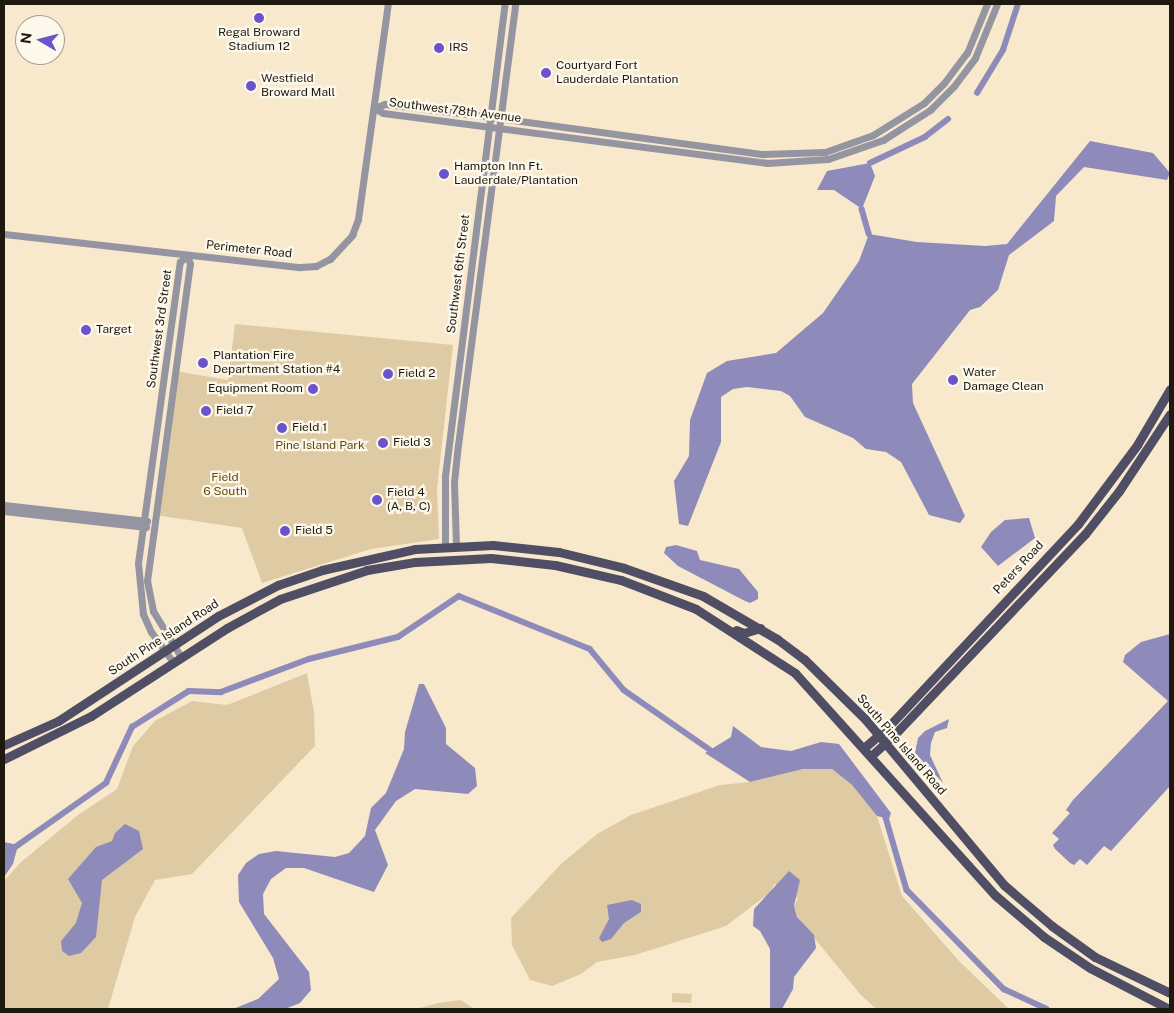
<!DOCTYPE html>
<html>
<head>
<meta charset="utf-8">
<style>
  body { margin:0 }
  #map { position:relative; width:1174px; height:1013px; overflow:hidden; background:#f8e9cc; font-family:"Public Sans",sans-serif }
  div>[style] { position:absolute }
  .green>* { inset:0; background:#dfcba3 }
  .water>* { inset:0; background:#8e8aba }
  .canal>* { height:5.5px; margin:-2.75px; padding:0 2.75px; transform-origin:2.75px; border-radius:2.75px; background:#8e8aba }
  .minor>* { height:7px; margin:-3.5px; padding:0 3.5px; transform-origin:3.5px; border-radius:3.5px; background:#9594a1 }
  .major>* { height:9px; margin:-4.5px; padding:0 4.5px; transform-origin:4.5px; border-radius:4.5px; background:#504e64 }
  .dots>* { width:14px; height:14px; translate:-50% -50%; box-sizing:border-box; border:2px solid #fdf8ec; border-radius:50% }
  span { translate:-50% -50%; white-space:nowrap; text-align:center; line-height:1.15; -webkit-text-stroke:4.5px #fdf8ec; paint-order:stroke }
  .poi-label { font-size:12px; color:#1e190f }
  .left { translate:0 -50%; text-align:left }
  .right { translate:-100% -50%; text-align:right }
  .street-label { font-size:12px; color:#1e190f }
  .park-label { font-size:12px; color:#624a0d }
  .frame { position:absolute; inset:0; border:5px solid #1e190f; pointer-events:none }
  .north { position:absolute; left:15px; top:15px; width:50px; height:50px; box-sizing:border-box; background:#fdf8ec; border:1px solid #a49f94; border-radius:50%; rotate:278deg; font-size:14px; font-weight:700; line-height:20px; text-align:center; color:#1e190f }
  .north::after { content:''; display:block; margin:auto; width:18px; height:22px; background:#6b53cc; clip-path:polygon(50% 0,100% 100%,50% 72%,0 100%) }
</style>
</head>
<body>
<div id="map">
  <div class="green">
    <div style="clip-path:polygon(235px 324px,453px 345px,437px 489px,439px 539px,371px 549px,262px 583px,242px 528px,155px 515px,175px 371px,228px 380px)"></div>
    <div style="clip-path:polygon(307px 673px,314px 712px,315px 746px,192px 874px,155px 880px,135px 917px,108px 1009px,4px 1009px,4px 881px,20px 863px,78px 815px,117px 789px,133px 746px,155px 721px,192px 701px,227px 705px)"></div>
    <div style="clip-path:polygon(803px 769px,832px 769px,852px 785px,877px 816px,902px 896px,959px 961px,1009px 1009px,876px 1009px,860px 994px,797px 917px,794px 906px,798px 898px,775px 884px,768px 894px,726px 926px,635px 955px,597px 962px,581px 974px,552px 986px,530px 980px,512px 945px,511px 918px,561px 864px,597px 834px,631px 815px,720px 785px,750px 782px)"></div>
    <div style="clip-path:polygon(672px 993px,692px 994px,691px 1003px,672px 1002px)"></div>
    <div style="clip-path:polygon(461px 1000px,474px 1009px,416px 1009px,438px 1003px)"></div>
  </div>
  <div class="water">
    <div style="clip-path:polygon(1090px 141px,1153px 153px,1170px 173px,1167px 180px,1084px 167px,1056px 196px,1054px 221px,1009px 255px,998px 290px,980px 307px,970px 310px,912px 384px,913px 403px,965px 516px,960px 523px,929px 515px,901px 462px,886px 452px,866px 449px,853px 438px,805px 417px,790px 396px,781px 391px,747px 387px,733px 389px,721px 397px,721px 442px,688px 526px,679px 524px,674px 481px,689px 456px,690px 420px,707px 373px,727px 361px,776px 353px,823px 313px,859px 261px,869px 234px,917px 242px,985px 246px,1007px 244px)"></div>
    <div style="clip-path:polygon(870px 163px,875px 176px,862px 209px,834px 190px,817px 190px,827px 171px)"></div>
    <div style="clip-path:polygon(1029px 518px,1035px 538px,998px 566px,981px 547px,991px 532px,1005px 520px)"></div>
    <div style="clip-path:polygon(676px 545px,697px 551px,700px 560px,739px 569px,758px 592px,758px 599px,750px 603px,745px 601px,678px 566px,664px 553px,666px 547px)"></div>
    <div style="clip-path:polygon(1170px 634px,1170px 786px,1111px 851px,1104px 846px,1087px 865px,1080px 859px,1074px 865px,1070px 863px,1055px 849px,1053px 845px,1059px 839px,1052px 833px,1070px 813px,1066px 810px,1073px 800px,1168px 701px,1123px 662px,1125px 655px,1141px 642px)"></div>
    <div style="clip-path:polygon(419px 684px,424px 684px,446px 728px,446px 744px,475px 768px,477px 786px,468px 794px,415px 789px,396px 801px,375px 830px,388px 865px,374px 892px,304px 868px,286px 868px,271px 879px,263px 894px,264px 914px,309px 972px,311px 990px,300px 1003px,285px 1009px,233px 1009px,258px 999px,279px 979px,273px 958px,239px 902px,238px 875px,246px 863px,259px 854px,276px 851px,335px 857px,349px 853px,365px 836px,371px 808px,386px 793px,404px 749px,405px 732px)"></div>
    <div style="clip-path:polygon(949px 719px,947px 728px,935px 732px,931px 743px,930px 755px,943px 783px,915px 753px,918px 738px,925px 731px)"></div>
    <div style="clip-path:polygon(733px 726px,761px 747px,791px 751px,821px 742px,839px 744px,891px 813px,889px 819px,877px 816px,852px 785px,832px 769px,803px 769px,750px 782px,705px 753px,731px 737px)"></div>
    <div style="clip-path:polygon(125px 824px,139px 831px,143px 849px,102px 880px,96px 937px,81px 953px,69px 956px,62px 951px,61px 941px,76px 923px,82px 903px,68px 879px,96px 847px,112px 841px,115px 833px)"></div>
    <div style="clip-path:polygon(4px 842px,18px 845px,13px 864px,4px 877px)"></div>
    <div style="clip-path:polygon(789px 871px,800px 880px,794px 906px,797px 917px,814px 935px,816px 948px,794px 977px,793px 989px,782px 1009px,770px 1009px,770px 949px,760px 931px,753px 926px,754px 909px)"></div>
    <div style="clip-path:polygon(632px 900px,641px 904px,641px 912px,624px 923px,611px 939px,602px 942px,599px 938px,609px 919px,607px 905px)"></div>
  </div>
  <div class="canal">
    <div style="left:977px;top:93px;width:50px;rotate:-58.8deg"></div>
    <div style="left:1003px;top:50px;width:48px;rotate:-71.9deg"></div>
    <div style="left:870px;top:163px;width:61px;rotate:-25.3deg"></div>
    <div style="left:925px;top:137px;width:29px;rotate:-38deg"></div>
    <div style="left:862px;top:209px;width:26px;rotate:74deg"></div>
    <div style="left:885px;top:814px;width:79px;rotate:73.9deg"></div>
    <div style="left:907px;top:890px;width:139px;rotate:45.6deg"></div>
    <div style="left:1004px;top:989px;width:47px;rotate:24.9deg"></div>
    <div style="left:4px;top:855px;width:125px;rotate:-35.2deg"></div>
    <div style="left:106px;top:783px;width:62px;rotate:-65.1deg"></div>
    <div style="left:132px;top:727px;width:67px;rotate:-32.3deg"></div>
    <div style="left:189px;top:691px;width:32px;rotate:2deg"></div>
    <div style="left:221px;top:692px;width:94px;rotate:-20.6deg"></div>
    <div style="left:309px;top:659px;width:92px;rotate:-13.9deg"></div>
    <div style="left:398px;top:637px;width:73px;rotate:-33.9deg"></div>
    <div style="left:459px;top:596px;width:141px;rotate:22deg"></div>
    <div style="left:590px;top:649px;width:53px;rotate:50.3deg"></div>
    <div style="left:624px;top:690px;width:112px;rotate:34.8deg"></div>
  </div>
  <div class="minor">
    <div style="left:374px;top:108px;width:10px;rotate:29deg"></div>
    <div style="left:383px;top:113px;width:387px;rotate:7.4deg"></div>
    <div style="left:767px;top:163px;width:61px;rotate:-3.8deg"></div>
    <div style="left:828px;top:159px;width:58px;rotate:-19.1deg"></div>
    <div style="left:883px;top:140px;width:56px;rotate:-32.6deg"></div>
    <div style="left:930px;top:110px;width:34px;rotate:-45deg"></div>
    <div style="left:954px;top:86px;width:35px;rotate:-53deg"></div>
    <div style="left:975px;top:58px;width:58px;rotate:-67.8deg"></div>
    <div style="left:374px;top:108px;width:12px;rotate:-20deg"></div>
    <div style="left:385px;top:104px;width:100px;rotate:6.9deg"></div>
    <div style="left:484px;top:116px;width:282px;rotate:7.8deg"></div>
    <div style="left:763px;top:154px;width:62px;rotate:-1.8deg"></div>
    <div style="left:825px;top:152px;width:51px;rotate:-19.5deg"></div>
    <div style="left:873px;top:135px;width:60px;rotate:-32.1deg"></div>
    <div style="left:924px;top:103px;width:28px;rotate:-45deg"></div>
    <div style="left:944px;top:83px;width:38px;rotate:-53deg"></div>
    <div style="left:967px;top:53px;width:53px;rotate:-67.8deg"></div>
    <div style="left:4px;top:234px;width:298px;rotate:6.4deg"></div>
    <div style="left:300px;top:267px;width:16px;rotate:-4deg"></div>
    <div style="left:316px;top:266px;width:16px;rotate:-27deg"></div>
    <div style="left:330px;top:259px;width:33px;rotate:-47deg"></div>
    <div style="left:352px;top:235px;width:17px;rotate:-69deg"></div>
    <div style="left:358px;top:219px;width:217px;rotate:-82.1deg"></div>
    <div style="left:4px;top:505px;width:144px;rotate:6.4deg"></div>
    <div style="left:4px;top:511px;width:143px;rotate:6.4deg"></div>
    <div style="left:456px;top:546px;width:64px;rotate:-91.8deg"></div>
    <div style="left:454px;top:482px;width:37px;rotate:-84deg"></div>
    <div style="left:458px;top:445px;width:445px;rotate:-82.6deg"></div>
    <div style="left:445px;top:547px;width:71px;rotate:-90deg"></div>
    <div style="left:445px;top:476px;width:476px;rotate:-82.8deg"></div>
    <div style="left:181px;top:657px;width:54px;rotate:-121.3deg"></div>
    <div style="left:153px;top:611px;width:31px;rotate:-101deg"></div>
    <div style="left:147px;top:581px;width:320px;rotate:-82.3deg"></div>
    <div style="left:190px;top:264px;width:9px;rotate:-108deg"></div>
    <div style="left:173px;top:662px;width:37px;rotate:-126deg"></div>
    <div style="left:151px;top:632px;width:20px;rotate:-114deg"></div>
    <div style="left:143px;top:614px;width:51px;rotate:-95.6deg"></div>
    <div style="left:138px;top:563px;width:304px;rotate:-82.1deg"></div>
    <div style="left:180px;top:262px;width:10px;rotate:-45deg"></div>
  </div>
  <div class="major">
    <div style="left:736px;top:630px;width:9px;rotate:21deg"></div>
    <div style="left:744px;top:633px;width:17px;rotate:-17deg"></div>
    <div style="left:4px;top:745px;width:59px;rotate:-24deg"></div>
    <div style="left:58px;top:721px;width:191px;rotate:-33.3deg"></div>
    <div style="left:218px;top:616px;width:68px;rotate:-27.3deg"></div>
    <div style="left:278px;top:585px;width:46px;rotate:-18.8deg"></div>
    <div style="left:322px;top:570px;width:95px;rotate:-12.7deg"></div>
    <div style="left:415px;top:549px;width:78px;rotate:-2.9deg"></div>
    <div style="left:493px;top:545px;width:66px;rotate:6.1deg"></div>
    <div style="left:559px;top:552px;width:67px;rotate:13.8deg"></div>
    <div style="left:624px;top:568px;width:84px;rotate:19.5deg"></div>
    <div style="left:703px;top:596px;width:86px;rotate:30.2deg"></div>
    <div style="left:777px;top:639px;width:34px;rotate:37deg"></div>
    <div style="left:804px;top:659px;width:87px;rotate:44.5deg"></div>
    <div style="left:866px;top:720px;width:215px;rotate:50.1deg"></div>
    <div style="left:1004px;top:885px;width:63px;rotate:40.5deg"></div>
    <div style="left:1052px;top:926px;width:53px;rotate:35.8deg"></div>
    <div style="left:1095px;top:957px;width:83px;rotate:25.6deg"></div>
    <div style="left:865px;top:747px;width:32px;rotate:-41deg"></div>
    <div style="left:889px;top:726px;width:277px;rotate:-46.9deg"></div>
    <div style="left:1078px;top:524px;width:99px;rotate:-53.2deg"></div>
    <div style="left:1137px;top:445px;width:65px;rotate:-59.5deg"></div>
    <div style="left:872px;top:755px;width:31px;rotate:-42deg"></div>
    <div style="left:895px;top:734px;width:276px;rotate:-46.5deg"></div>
    <div style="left:1085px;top:534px;width:55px;rotate:-51.7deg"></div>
    <div style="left:1119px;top:491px;width:92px;rotate:-56.5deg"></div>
    <div style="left:4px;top:759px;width:97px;rotate:-26.3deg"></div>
    <div style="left:91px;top:716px;width:162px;rotate:-32.9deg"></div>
    <div style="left:227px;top:628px;width:60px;rotate:-28.7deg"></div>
    <div style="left:280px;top:599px;width:92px;rotate:-18.4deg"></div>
    <div style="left:367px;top:570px;width:49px;rotate:-9.5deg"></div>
    <div style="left:415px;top:562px;width:76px;rotate:-3deg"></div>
    <div style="left:491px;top:558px;width:64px;rotate:6.2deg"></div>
    <div style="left:555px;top:565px;width:68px;rotate:12.8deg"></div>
    <div style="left:621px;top:580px;width:80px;rotate:21.1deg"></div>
    <div style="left:696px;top:609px;width:118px;rotate:32.9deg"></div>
    <div style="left:795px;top:673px;width:300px;rotate:48deg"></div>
    <div style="left:996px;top:896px;width:63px;rotate:40.5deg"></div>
    <div style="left:1044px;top:937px;width:55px;rotate:34deg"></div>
    <div style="left:1090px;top:968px;width:89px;rotate:27.4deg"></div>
  </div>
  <div class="dots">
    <div style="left:259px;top:18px;background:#6b53cc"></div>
    <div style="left:439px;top:48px;background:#6b53cc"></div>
    <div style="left:546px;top:73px;background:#6b53cc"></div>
    <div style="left:251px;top:86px;background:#6b53cc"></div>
    <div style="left:444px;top:174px;background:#6b53cc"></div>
    <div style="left:86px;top:330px;background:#6b53cc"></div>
    <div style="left:203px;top:363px;background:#6b53cc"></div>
    <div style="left:388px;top:374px;background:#6b53cc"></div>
    <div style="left:953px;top:380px;background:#6b53cc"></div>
    <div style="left:313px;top:389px;background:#6b53cc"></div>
    <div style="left:206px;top:411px;background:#6b53cc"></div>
    <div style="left:282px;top:428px;background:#6b53cc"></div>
    <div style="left:383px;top:443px;background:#6b53cc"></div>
    <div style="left:377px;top:500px;background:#6b53cc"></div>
    <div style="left:285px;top:531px;background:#6b53cc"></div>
  </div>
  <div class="poi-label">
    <span style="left:259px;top:40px">Regal Broward<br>Stadium 12</span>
    <span class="left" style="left:449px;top:48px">IRS</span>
    <span class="left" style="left:556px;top:73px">Courtyard Fort<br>Lauderdale Plantation</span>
    <span class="left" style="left:261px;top:86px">Westfield<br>Broward Mall</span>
    <span class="left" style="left:454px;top:174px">Hampton Inn Ft.<br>Lauderdale/Plantation</span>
    <span class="left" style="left:96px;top:330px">Target</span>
    <span class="left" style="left:213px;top:363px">Plantation Fire<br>Department Station #4</span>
    <span class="left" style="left:963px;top:380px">Water<br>Damage Clean</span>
    <span class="left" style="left:398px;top:374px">Field 2</span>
    <span class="right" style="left:303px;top:389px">Equipment Room</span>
    <span class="left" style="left:216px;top:411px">Field 7</span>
    <span class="left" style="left:292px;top:428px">Field 1</span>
    <span class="left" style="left:393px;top:443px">Field 3</span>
    <span class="left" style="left:387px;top:500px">Field 4<br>(A, B, C)</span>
    <span class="left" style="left:295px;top:531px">Field 5</span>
  </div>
  <div class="street-label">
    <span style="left:455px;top:111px;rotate:7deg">Southwest 78th Avenue</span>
    <span style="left:249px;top:250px;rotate:6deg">Perimeter Road</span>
    <span style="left:459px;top:274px;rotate:-83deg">Southwest 6th Street</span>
    <span style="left:160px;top:329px;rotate:-82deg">Southwest 3rd Street</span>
    <span style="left:1019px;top:568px;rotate:-47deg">Peters Road</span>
    <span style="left:164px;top:638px;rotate:-33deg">South Pine Island Road</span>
    <span style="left:901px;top:745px;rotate:49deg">South Pine Island Road</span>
  </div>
  <div class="park-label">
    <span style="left:320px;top:446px">Pine Island Park</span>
    <span style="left:225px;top:485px">Field<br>6 South</span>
  </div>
  <div class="frame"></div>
  <div class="north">N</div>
</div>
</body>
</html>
